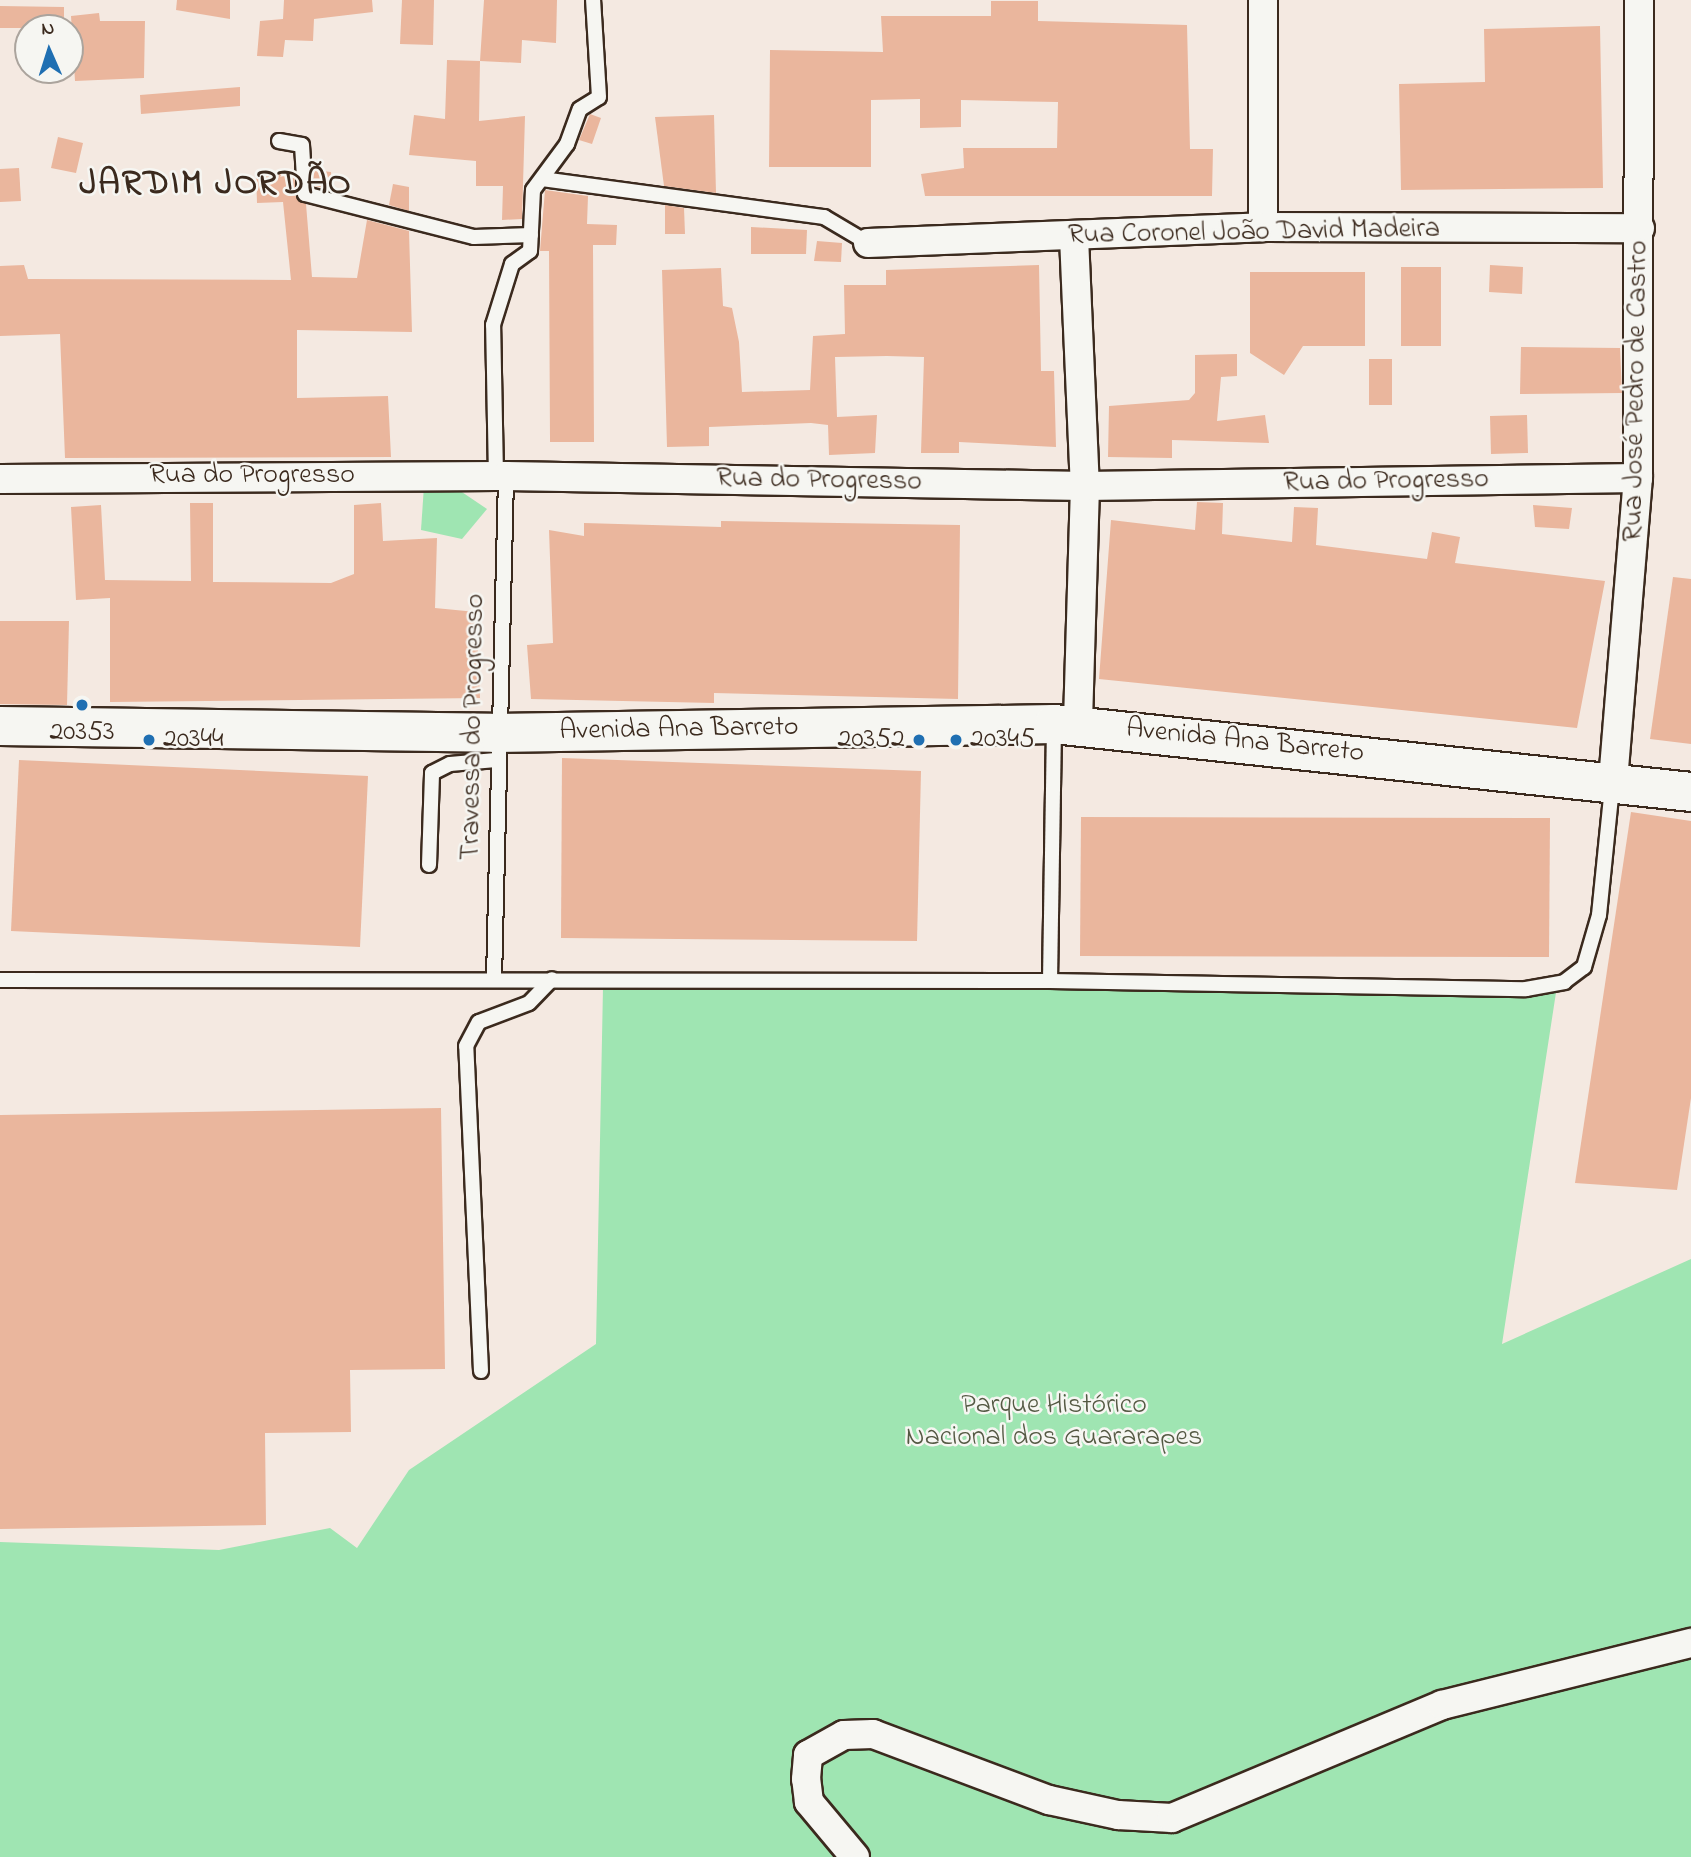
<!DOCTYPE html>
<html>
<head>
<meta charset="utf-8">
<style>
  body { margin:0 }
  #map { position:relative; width:1691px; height:1857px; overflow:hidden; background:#f4e9e1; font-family:"Indie Flower",sans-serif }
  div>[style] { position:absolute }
  .green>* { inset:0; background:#9fe5b2 }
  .building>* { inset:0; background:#eab69d }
  .roads { filter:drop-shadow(2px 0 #3b2a1e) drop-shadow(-2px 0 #3b2a1e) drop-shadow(0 2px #3b2a1e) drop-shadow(0 -2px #3b2a1e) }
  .lane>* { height:14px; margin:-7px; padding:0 7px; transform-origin:7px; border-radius:7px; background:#f6f6f2 }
  .street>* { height:28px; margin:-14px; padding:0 14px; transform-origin:14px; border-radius:14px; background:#f6f6f2 }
  .secondary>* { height:38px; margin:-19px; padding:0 19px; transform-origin:19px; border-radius:19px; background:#f6f6f2 }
  .dots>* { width:19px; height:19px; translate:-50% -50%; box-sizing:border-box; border:4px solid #f6f6f2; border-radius:50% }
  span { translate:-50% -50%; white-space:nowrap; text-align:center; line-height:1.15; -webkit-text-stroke:5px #f6f6f2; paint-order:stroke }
  .street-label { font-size:28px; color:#3b2a1e }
  .poi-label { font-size:28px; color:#3b2a1e }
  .left { translate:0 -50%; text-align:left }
  .right { translate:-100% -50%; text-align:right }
  .park-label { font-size:28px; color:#545943 }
  .district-label { font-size:35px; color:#3b2a1e; font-weight:700; letter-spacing:2px }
  .north { position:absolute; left:14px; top:14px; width:70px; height:70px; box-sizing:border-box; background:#f6f6f2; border:2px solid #aba49d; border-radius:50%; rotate:357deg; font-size:19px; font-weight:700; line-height:28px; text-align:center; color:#3b2a1e }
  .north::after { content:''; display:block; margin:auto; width:24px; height:32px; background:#1f6fb2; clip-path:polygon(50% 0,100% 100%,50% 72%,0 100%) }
</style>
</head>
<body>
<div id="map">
  <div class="green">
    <div style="clip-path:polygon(450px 484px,487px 509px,462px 539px,421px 530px,424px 486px)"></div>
    <div style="clip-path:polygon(1557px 986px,1502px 1344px,1691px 1259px,1691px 1857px,0 1857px,0 1542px,219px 1550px,330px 1528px,357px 1548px,409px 1470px,596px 1344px,603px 987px)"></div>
  </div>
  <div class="building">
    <div style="clip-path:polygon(177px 0,230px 0,230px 19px,176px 10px)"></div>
    <div style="clip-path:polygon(284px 0,372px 0,373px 12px,314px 19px,313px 41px,285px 40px,283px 57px,257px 56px,260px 21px,283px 19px)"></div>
    <div style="clip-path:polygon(402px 0,434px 0,433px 45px,400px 44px)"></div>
    <div style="clip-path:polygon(484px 0,557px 0,556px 43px,522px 40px,521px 63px,480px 61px)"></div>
    <div style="clip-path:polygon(991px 1px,1038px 1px,1038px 21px,1187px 25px,1190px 149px,1213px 149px,1212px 196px,925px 196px,921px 174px,964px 168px,963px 148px,1057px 148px,1058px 102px,961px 100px,961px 127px,920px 128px,920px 99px,871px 100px,871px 167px,769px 167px,770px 50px,883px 52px,881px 16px,991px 16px)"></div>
    <div style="clip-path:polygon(0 6px,64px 7px,64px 28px,0 28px)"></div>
    <div style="clip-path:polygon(99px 13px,100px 21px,145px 21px,144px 78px,75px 81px,71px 16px)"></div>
    <div style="clip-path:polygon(1600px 26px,1603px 188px,1401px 190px,1399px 84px,1485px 82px,1484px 29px)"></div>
    <div style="clip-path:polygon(447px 60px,480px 61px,479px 121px,525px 116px,522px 219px,502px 220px,503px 186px,476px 186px,476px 161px,409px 155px,414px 115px,445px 119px)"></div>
    <div style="clip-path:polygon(240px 87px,240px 106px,141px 114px,140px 95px)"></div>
    <div style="clip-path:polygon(590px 114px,601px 118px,592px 144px,579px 140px)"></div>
    <div style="clip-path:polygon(714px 115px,716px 193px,664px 186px,655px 117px)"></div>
    <div style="clip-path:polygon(58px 137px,83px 143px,76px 173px,51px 168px)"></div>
    <div style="clip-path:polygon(19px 168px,21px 201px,0 202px,0 169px)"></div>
    <div style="clip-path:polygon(313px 170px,331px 172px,332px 189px,314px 186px)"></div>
    <div style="clip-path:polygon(256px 172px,294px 172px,296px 195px,306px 204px,312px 277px,357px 278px,367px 220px,409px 231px,412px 332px,297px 330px,297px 398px,388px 396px,391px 457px,65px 458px,60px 334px,0 336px,0 266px,24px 265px,28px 279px,291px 280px,283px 202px,257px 203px)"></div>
    <div style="clip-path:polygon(393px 184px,409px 187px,409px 211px,389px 205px)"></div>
    <div style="clip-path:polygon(545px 190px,588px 196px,587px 224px,617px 225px,616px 245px,593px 245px,594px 442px,550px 442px,549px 251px,540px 251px)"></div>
    <div style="clip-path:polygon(665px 205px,684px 208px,685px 234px,665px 234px)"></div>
    <div style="clip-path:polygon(751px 227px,807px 230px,806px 254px,751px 254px)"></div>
    <div style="clip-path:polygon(817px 241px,842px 243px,841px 262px,814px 261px)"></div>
    <div style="clip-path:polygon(1039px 265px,1041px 371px,1054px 371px,1056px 447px,959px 442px,959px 453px,921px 453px,924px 357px,887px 356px,835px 357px,837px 417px,877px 415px,875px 453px,829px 455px,828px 425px,811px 423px,709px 427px,709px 446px,667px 447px,662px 270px,721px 268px,723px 306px,732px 308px,739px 342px,742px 392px,810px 390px,813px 336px,845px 334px,844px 285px,886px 285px,886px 270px)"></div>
    <div style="clip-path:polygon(1490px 265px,1523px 267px,1522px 294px,1489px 292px)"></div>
    <div style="clip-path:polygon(1401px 267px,1441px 267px,1441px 346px,1401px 346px)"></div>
    <div style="clip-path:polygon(1250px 272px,1365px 272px,1365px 346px,1303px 346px,1284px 375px,1250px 353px)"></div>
    <div style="clip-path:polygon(1521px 347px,1620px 348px,1622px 393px,1520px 394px)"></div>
    <div style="clip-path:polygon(1237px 354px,1237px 376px,1221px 377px,1217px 421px,1265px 415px,1269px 443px,1172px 440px,1172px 458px,1108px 457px,1109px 406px,1189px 400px,1195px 393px,1195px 355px)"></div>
    <div style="clip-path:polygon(1369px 359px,1392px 359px,1392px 405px,1369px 405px)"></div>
    <div style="clip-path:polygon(1527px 415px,1528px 453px,1491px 454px,1490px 416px)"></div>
    <div style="clip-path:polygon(1197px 502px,1223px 503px,1222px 534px,1292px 542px,1294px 507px,1318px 508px,1316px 545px,1427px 559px,1432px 532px,1460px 537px,1455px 563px,1605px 581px,1577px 728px,1099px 679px,1111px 520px,1195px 530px)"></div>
    <div style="clip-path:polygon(190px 503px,213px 503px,213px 582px,331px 583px,354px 574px,354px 505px,381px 503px,383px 541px,437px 538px,435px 608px,476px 612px,480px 698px,110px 702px,110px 598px,76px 600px,71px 507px,101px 505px,105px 580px,191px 581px)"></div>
    <div style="clip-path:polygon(1533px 505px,1572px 508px,1569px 529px,1535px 527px)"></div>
    <div style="clip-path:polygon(721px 521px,960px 525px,958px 699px,714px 693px,714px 703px,531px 699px,527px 645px,553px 643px,549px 530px,584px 536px,584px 523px,721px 527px)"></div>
    <div style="clip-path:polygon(1673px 577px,1691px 579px,1691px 744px,1650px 739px)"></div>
    <div style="clip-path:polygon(0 621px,69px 621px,67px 705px,0 704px)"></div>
    <div style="clip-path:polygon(562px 758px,921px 771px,917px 941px,561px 938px)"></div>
    <div style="clip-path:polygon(19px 760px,368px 776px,360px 947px,11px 931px)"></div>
    <div style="clip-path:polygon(1631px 812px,1691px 821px,1691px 1098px,1677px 1190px,1575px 1183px)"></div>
    <div style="clip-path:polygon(1081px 817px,1550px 818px,1549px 957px,1080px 956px)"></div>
    <div style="clip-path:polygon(441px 1108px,445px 1369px,350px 1370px,351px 1432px,265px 1433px,266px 1525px,0 1529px,0 1115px)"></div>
  </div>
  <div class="roads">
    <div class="lane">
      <div style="left:279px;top:141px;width:23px;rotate:10deg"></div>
      <div style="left:302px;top:145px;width:49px;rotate:86.5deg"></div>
      <div style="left:305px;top:194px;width:174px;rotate:14.3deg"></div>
      <div style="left:474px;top:237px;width:57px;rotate:-2deg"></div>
      <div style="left:542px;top:179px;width:285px;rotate:7.7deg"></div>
      <div style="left:824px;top:217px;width:51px;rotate:30.6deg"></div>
      <div style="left:496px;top:476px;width:151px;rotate:-91.1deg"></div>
      <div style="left:493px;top:325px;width:64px;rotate:-72.7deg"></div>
      <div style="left:512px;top:264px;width:22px;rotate:-36deg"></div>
      <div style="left:530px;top:251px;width:61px;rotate:-87.2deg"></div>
      <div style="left:533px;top:190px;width:57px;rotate:-53.5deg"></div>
      <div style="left:567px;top:144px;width:37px;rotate:-70deg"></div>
      <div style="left:580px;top:109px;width:22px;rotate:-32deg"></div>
      <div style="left:599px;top:97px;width:97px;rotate:-93.5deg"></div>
      <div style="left:429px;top:865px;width:92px;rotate:-88.1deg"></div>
      <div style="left:432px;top:773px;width:20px;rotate:-27deg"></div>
      <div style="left:450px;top:764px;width:46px;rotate:-5deg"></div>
      <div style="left:494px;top:979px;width:503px;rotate:-88.63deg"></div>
      <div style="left:0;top:980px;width:1050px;rotate:0.05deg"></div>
      <div style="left:1050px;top:981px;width:476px;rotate:1deg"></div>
      <div style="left:1526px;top:989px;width:39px;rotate:-10deg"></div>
      <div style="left:1564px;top:982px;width:25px;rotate:-37deg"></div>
      <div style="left:1584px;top:967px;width:54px;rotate:-73.9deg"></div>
      <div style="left:1599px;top:915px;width:130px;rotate:-84.2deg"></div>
      <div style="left:1050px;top:981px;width:254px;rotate:-89.1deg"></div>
      <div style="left:481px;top:1371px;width:325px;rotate:-92.6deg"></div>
      <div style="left:466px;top:1046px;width:27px;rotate:-62deg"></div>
      <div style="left:479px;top:1022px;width:53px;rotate:-20.8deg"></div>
      <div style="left:529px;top:1003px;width:33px;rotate:-46deg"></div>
    </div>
    <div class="street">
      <div style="left:1263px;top:227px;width:227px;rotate:-90deg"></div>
      <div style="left:1074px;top:237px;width:249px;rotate:87.5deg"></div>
      <div style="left:1085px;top:486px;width:239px;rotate:91.7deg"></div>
      <div style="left:868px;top:243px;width:395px;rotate:-2.3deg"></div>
      <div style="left:1263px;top:227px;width:377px;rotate:0.2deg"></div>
      <div style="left:0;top:479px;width:506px;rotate:-0.34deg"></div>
      <div style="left:506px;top:476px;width:579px;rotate:0.99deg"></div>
      <div style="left:1085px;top:486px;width:553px;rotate:-0.83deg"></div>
      <div style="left:1613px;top:781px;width:304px;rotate:-85.3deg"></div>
      <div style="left:1638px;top:478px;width:478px;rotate:-89.9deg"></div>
      <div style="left:855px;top:1857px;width:72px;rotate:-129.9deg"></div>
      <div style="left:809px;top:1802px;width:23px;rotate:-97deg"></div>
      <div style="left:806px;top:1779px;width:24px;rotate:-85deg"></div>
      <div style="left:808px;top:1755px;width:41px;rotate:-29.1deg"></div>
      <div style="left:844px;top:1735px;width:29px;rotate:-2deg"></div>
      <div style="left:873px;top:1734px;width:188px;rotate:20.6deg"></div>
      <div style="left:1049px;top:1800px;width:71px;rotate:12.3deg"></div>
      <div style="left:1118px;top:1815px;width:54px;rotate:3.2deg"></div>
      <div style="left:1172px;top:1818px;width:293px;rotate:-22.7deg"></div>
      <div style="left:1442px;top:1705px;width:257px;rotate:-14deg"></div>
    </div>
    <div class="secondary">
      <div style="left:0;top:726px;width:496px;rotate:0.8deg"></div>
      <div style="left:496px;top:733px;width:558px;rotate:-0.92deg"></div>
      <div style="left:1054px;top:724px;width:641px;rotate:6.09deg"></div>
    </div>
  </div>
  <div class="dots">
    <div style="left:82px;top:705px;background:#1f6fb2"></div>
    <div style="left:149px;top:740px;background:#1f6fb2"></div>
    <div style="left:919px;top:740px;background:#1f6fb2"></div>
    <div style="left:956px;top:740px;background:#1f6fb2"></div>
  </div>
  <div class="street-label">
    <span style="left:1254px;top:233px;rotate:-1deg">Rua Coronel João David Madeira</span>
    <span style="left:1637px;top:391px;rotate:-89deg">Rua José Pedro de Castro</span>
    <span style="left:252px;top:476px">Rua do Progresso</span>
    <span style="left:819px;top:481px;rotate:1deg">Rua do Progresso</span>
    <span style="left:1386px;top:482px;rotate:-1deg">Rua do Progresso</span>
    <span style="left:474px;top:727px;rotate:-89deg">Travessa do Progresso</span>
    <span style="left:679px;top:730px;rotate:-1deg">Avenida Ana Barreto</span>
    <span style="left:1245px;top:742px;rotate:6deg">Avenida Ana Barreto</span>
  </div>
  <div class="poi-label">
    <span style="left:82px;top:733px">20353</span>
    <span class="left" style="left:163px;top:740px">20344</span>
    <span class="right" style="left:905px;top:740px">20352</span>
    <span class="left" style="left:970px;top:740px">20345</span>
  </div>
  <div class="park-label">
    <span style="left:1054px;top:1422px">Parque Histórico<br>Nacional dos Guararapes</span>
  </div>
  <div class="district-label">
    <span style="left:216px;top:185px">JARDIM JORDÃO</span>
  </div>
  <div class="north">N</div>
</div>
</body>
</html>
